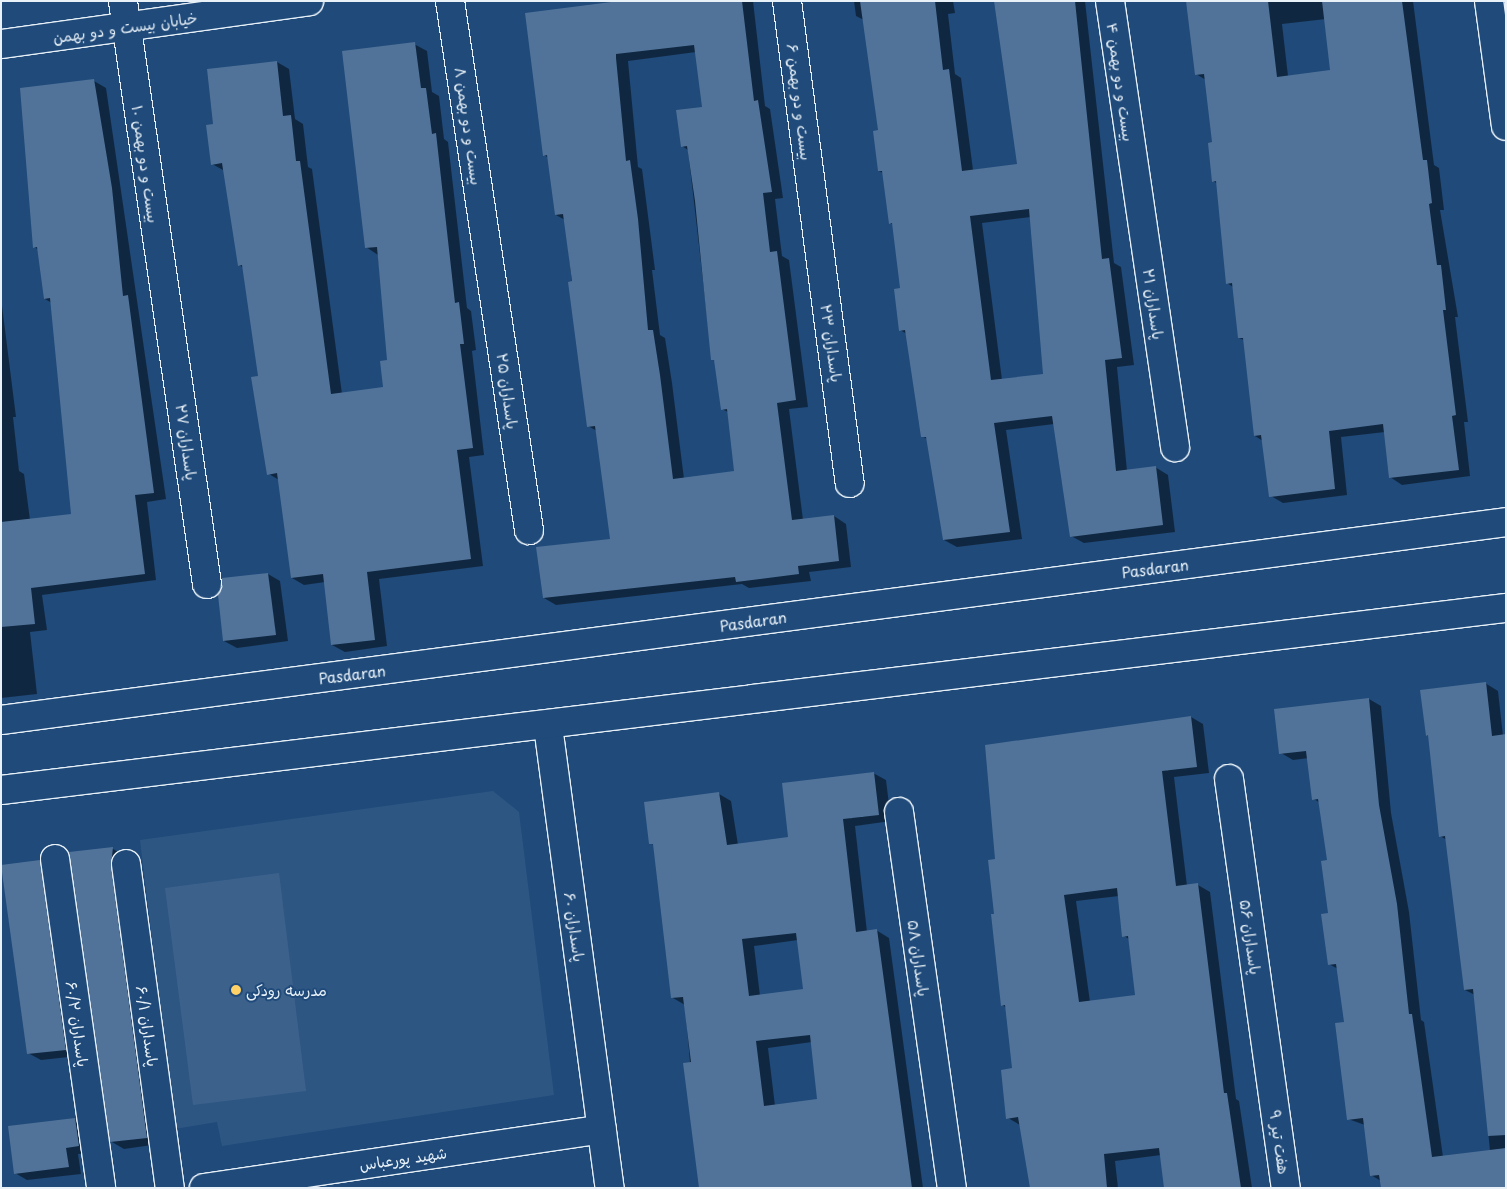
<!DOCTYPE html>
<html>
<head>
<meta charset="utf-8">
<style>
  body { margin:0 }
  #map { position:relative; width:1507px; height:1189px; overflow:hidden; background:#1f4a7a; font-family:"Playpen Sans","Playpen Sans Arabic",sans-serif }
  div>[style] { position:absolute }
  .built>* { inset:0; background:#2e5683 }
  .green>* { inset:0; background:#3c628c }
  .shadow>* { inset:0; background:#0007 }
  .building>* { inset:0; background:#517399 }
  .roads { filter:drop-shadow(1px 0 #e8f1f8) drop-shadow(-1px 0 #e8f1f8) drop-shadow(0 1px #e8f1f8) drop-shadow(0 -1px #e8f1f8) }
  .minor>* { height:28px; margin:-14px; padding:0 14px; transform-origin:14px; border-radius:14px; background:#1f4a7a }
  .major>* { height:28px; margin:-14px; padding:0 14px; transform-origin:14px; border-radius:14px; background:#1f4a7a }
  .dots>* { width:14px; height:14px; translate:-50% -50%; box-sizing:border-box; border:2px solid #1f4a7a; border-radius:50% }
  span { translate:-50% -50%; white-space:nowrap; text-align:center; line-height:1.15; -webkit-text-stroke:4px #1f4a7a; paint-order:stroke }
  .street-label { font-size:15px; color:#e8f1f8 }
  .poi-label { font-size:15px; color:#e8f1f8 }
  .left { translate:0 -50%; text-align:left }
  .frame { position:absolute; inset:0; border:2px solid #e8f1f8; pointer-events:none }
</style>
</head>
<body>
<div id="map">
  <div class="built">
    <div style="clip-path:polygon(493px 791px,519px 812px,554px 1095px,222px 1146px,217px 1122px,175px 1129px,140px 840px)"></div>
  </div>
  <div class="green">
    <div style="clip-path:polygon(279px 873px,306px 1091px,193px 1105px,165px 888px)"></div>
  </div>
  <div class="shadow">
    <div style="clip-path:polygon(evenodd,639px 1px,753px 1px,765px 106px,770px 109px,783px 198px,775px 199px,782px 256px,789px 260px,808px 407px,789px 409px,803px 520px,834px 516px,846px 524px,851px 567px,809px 572px,811px 581px,749px 588px,742px 584px,556px 605px,544px 598px,611px 540px,597px 431px,588px 426px,565px 220px,556px 215px,549px 158px,544px 155px,639px 1px,696px 52px,703px 108px,682px 146px,688px 150px,712px 359px,716px 362px,722px 409px,728px 412px,736px 472px,684px 479px,672px 383px,665px 338px,660px 335px,652px 270px,655px 270px,642px 169px,638px 167px,628px 61px,696px 52px)"></div>
    <div style="clip-path:polygon(evenodd,854px 1px,953px 1px,955px 13px,948px 14px,955px 74px,961px 78px,973px 170px,1018px 165px,995px 1px,1085px 1px,1114px 263px,1121px 267px,1134px 365px,1117px 367px,1127px 471px,1155px 467px,1168px 475px,1175px 532px,1084px 543px,1071px 536px,1054px 424px,1006px 430px,1022px 539px,957px 547px,944px 540px,927px 439px,922px 436px,907px 334px,900px 330px,901px 289px,894px 225px,890px 223px,883px 173px,879px 171px,879px 131px,864px 20px,856px 16px,854px 1px,1031px 217px,1045px 375px,1002px 380px,982px 223px,1031px 217px)"></div>
    <div style="clip-path:polygon(evenodd,1187px 1px,1413px 1px,1434px 165px,1439px 168px,1444px 210px,1440px 210px,1458px 317px,1455px 317px,1468px 422px,1464px 422px,1470px 476px,1402px 485px,1390px 477px,1385px 432px,1341px 437px,1347px 495px,1283px 503px,1271px 496px,1263px 441px,1255px 436px,1244px 340px,1239px 338px,1233px 287px,1227px 283px,1218px 184px,1213px 181px,1213px 143px,1206px 80px,1196px 74px,1187px 1px,1326px 19px,1332px 71px,1288px 76px,1282px 24px,1326px 19px)"></div>
    <div style="clip-path:polygon(414px 44px,427px 51px,432px 92px,439px 96px,444px 139px,448px 142px,467px 308px,471px 311px,476px 350px,472px 351px,484px 455px,469px 457px,483px 566px,379px 579px,387px 646px,345px 652px,332px 645px,325px 582px,304px 585px,292px 578px,279px 480px,269px 474px,260px 377px,244px 268px,239px 265px,225px 171px,212px 164px,214px 125px,277px 62px,289px 69px,295px 119px,303px 124px,308px 167px,312px 169px,342px 394px,384px 388px,389px 361px,378px 255px,366px 247px)"></div>
    <div style="clip-path:polygon(94px 81px,106px 88px,166px 499px,147px 502px,156px 580px,42px 595px,47px 630px,30px 632px,37px 694px,1px 698px,1px 298px,16px 417px,13px 417px,19px 471px,24px 474px,30px 520px,73px 515px,52px 303px,45px 299px,39px 250px,34px 247px)"></div>
    <div style="clip-path:polygon(268px 574px,280px 581px,288px 641px,237px 648px,224px 641px,223px 580px)"></div>
    <div style="clip-path:polygon(1485px 683px,1498px 691px,1503px 736px,1506px 736px,1506px 1188px,1381px 1181px,1371px 1175px,1365px 1125px,1348px 1119px,1345px 1023px,1338px 969px,1329px 964px,1328px 861px,1320px 803px,1314px 799px,1309px 758px,1293px 760px,1281px 753px,1369px 699px,1381px 706px,1391px 813px,1409px 912px,1421px 1020px,1424px 1022px,1443px 1157px,1490px 1151px,1475px 995px,1465px 990px,1447px 840px,1440px 836px,1430px 736px,1427px 735px)"></div>
    <div style="clip-path:polygon(evenodd,1191px 717px,1203px 724px,1209px 773px,1174px 777px,1187px 886px,1198px 885px,1210px 892px,1236px 1099px,1239px 1101px,1252px 1188px,1166px 1188px,1161px 1155px,1115px 1161px,1118px 1188px,1032px 1188px,1020px 1125px,1008px 1118px,1014px 1069px,1007px 1008px,1002px 1005px,996px 915px,996px 860px,986px 746px,1191px 717px,1119px 896px,1124px 936px,1129px 939px,1136px 996px,1090px 1002px,1076px 901px,1119px 896px)"></div>
    <div style="clip-path:polygon(evenodd,873px 773px,886px 780px,891px 821px,855px 826px,867px 932px,876px 930px,889px 938px,923px 1188px,701px 1188px,685px 1005px,673px 998px,654px 845px,650px 843px,719px 794px,731px 801px,738px 845px,790px 838px,873px 773px,798px 940px,805px 990px,760px 996px,754px 946px,798px 940px,873px 773px,812px 1042px,819px 1100px,775px 1106px,768px 1048px,812px 1042px)"></div>
    <div style="clip-path:polygon(113px 849px,125px 856px,159px 1144px,124px 1149px,112px 1142px,70px 854px)"></div>
    <div style="clip-path:polygon(39px 861px,52px 868px,78px 1056px,41px 1060px,28px 1053px)"></div>
    <div style="clip-path:polygon(75px 1119px,88px 1127px,91px 1153px,78px 1154px,81px 1174px,27px 1180px,15px 1173px)"></div>
  </div>
  <div class="building">
    <div style="clip-path:polygon(evenodd,619px 1px,742px 1px,754px 101px,758px 100px,772px 192px,763px 193px,770px 252px,777px 251px,796px 400px,777px 403px,792px 520px,834px 515px,839px 561px,798px 566px,799px 574px,736px 582px,735px 577px,543px 598px,536px 547px,610px 539px,595px 426px,587px 427px,568px 282px,572px 281px,563px 214px,555px 215px,547px 155px,543px 156px,525px 13px,619px 1px,694px 45px,702px 107px,676px 110px,681px 147px,687px 146px,695px 201px,711px 360px,714px 360px,721px 410px,727px 409px,734px 471px,673px 479px,660px 375px,653px 330px,648px 330px,638px 219px,630px 160px,626px 161px,616px 58px,616px 54px,694px 45px)"></div>
    <div style="clip-path:polygon(evenodd,860px 1px,935px 1px,943px 70px,949px 69px,962px 171px,1017px 164px,994px 1px,1075px 1px,1102px 259px,1109px 258px,1122px 358px,1105px 360px,1116px 471px,1156px 466px,1163px 525px,1070px 537px,1052px 416px,994px 423px,1010px 532px,943px 540px,926px 437px,921px 437px,905px 330px,899px 331px,894px 289px,900px 288px,892px 223px,889px 224px,882px 171px,878px 171px,873px 131px,878px 130px,860px 1px,1029px 209px,1043px 374px,991px 380px,970px 216px,1029px 209px)"></div>
    <div style="clip-path:polygon(1186px 1px,1268px 1px,1277px 77px,1330px 70px,1322px 1px,1402px 1px,1423px 160px,1427px 160px,1432px 203px,1429px 204px,1437px 265px,1441px 265px,1446px 310px,1443px 310px,1456px 415px,1452px 416px,1459px 470px,1389px 478px,1383px 424px,1329px 431px,1335px 489px,1269px 497px,1261px 435px,1254px 436px,1243px 338px,1238px 338px,1232px 283px,1226px 284px,1216px 181px,1212px 182px,1208px 143px,1212px 142px,1204px 74px,1195px 75px)"></div>
    <div style="clip-path:polygon(415px 42px,421px 88px,426px 88px,432px 134px,436px 133px,455px 303px,459px 302px,464px 344px,460px 344px,473px 448px,457px 450px,471px 559px,367px 572px,375px 640px,331px 645px,323px 574px,291px 578px,277px 473px,267px 475px,251px 377px,258px 376px,242px 265px,238px 266px,222px 163px,211px 165px,206px 125px,213px 124px,207px 69px,277px 61px,283px 116px,291px 115px,296px 161px,300px 161px,331px 394px,383px 387px,380px 361px,387px 360px,377px 247px,365px 248px,342px 51px)"></div>
    <div style="clip-path:polygon(94px 79px,112px 188px,123px 296px,128px 295px,154px 493px,135px 495px,145px 574px,31px 588px,35px 624px,1px 627px,1px 522px,71px 514px,50px 298px,44px 299px,37px 247px,33px 248px,20px 88px)"></div>
    <div style="clip-path:polygon(268px 573px,276px 635px,223px 641px,218px 595px,222px 578px)"></div>
    <div style="clip-path:polygon(1486px 682px,1492px 736px,1506px 734px,1506px 1135px,1488px 1136px,1473px 989px,1464px 990px,1445px 836px,1439px 837px,1428px 735px,1426px 736px,1420px 690px)"></div>
    <div style="clip-path:polygon(1369px 698px,1379px 805px,1397px 904px,1409px 1014px,1412px 1014px,1432px 1157px,1506px 1148px,1506px 1188px,1381px 1188px,1379px 1175px,1370px 1176px,1363px 1118px,1347px 1120px,1335px 1023px,1344px 1022px,1336px 964px,1328px 965px,1321px 914px,1328px 913px,1321px 861px,1327px 860px,1318px 799px,1312px 800px,1306px 751px,1279px 754px,1274px 709px)"></div>
    <div style="clip-path:polygon(evenodd,1191px 716px,1197px 767px,1162px 771px,1176px 886px,1198px 883px,1224px 1093px,1227px 1093px,1241px 1188px,1164px 1188px,1159px 1148px,1104px 1154px,1107px 1188px,1030px 1188px,1018px 1117px,1006px 1119px,1001px 1070px,1012px 1068px,1005px 1005px,1001px 1006px,991px 914px,994px 914px,988px 860px,995px 859px,985px 745px,1191px 716px,1117px 888px,1122px 937px,1128px 936px,1135px 995px,1079px 1002px,1064px 895px,1117px 888px)"></div>
    <div style="clip-path:polygon(evenodd,874px 772px,879px 815px,843px 819px,856px 932px,877px 929px,912px 1188px,699px 1188px,683px 1063px,691px 1062px,683px 997px,671px 998px,653px 844px,649px 844px,644px 802px,719px 792px,727px 845px,788px 837px,782px 783px,874px 772px,796px 933px,803px 989px,749px 996px,742px 939px,796px 933px,874px 772px,810px 1035px,817px 1099px,764px 1106px,756px 1041px,810px 1035px)"></div>
    <div style="clip-path:polygon(113px 847px,111px 866px,147px 1138px,110px 1142px,69px 852px)"></div>
    <div style="clip-path:polygon(40px 860px,66px 1050px,27px 1054px,1px 865px)"></div>
    <div style="clip-path:polygon(75px 1118px,79px 1146px,66px 1148px,69px 1167px,14px 1174px,8px 1126px)"></div>
  </div>
  <div class="roads">
    <div class="minor">
      <div style="left:123px;top:1px;width:589px;rotate:81.8deg"></div>
      <div style="left:450px;top:1px;width:535px;rotate:81.51deg"></div>
      <div style="left:787px;top:1px;width:486px;rotate:82.6deg"></div>
      <div style="left:1110px;top:1px;width:451px;rotate:81.7deg"></div>
      <div style="left:1px;top:44px;width:311px;rotate:-7.9deg"></div>
      <div style="left:548px;top:726px;width:466px;rotate:82.4deg"></div>
      <div style="left:1229px;top:779px;width:413px;rotate:82.1deg"></div>
      <div style="left:899px;top:812px;width:380px;rotate:82deg"></div>
      <div style="left:55px;top:859px;width:332px;rotate:82deg"></div>
      <div style="left:126px;top:864px;width:327px;rotate:82.3deg"></div>
      <div style="left:204px;top:1188px;width:402px;rotate:-8.4deg"></div>
    </div>
    <div class="major">
      <div style="left:1489px;top:1px;width:126px;rotate:82.3deg"></div>
      <div style="left:1px;top:720px;width:1518px;rotate:-7.49deg"></div>
      <div style="left:1px;top:790px;width:1516px;rotate:-6.9deg"></div>
    </div>
  </div>
  <div class="dots">
    <div style="left:236px;top:990px;background:#ffd166"></div>
  </div>
  <div class="street-label">
    <span style="left:125px;top:27px;rotate:-8deg">خیابان بیست و دو بهمن</span>
    <span style="left:1121px;top:82px;rotate:82deg">بیست و دو بهمن ۴</span>
    <span style="left:800px;top:102px;rotate:83deg">بیست و دو بهمن ۶</span>
    <span style="left:469px;top:126px;rotate:82deg">بیست و دو بهمن ۸</span>
    <span style="left:146px;top:164px;rotate:82deg">بیست و دو بهمن ۱۰</span>
    <span style="left:1154px;top:304px;rotate:82deg">پاسداران ۲۱</span>
    <span style="left:832px;top:343px;rotate:82deg">پاسداران ۲۳</span>
    <span style="left:508px;top:391px;rotate:82deg">پاسداران ۲۵</span>
    <span style="left:187px;top:442px;rotate:82deg">پاسداران ۲۷</span>
    <span style="left:1155px;top:568px;rotate:-7deg">Pasdaran</span>
    <span style="left:753px;top:621px;rotate:-8deg">Pasdaran</span>
    <span style="left:352px;top:674px;rotate:-7deg">Pasdaran</span>
    <span style="left:575px;top:927px;rotate:82deg">پاسداران ۶۰</span>
    <span style="left:1251px;top:937px;rotate:82deg">پاسداران ۵۶</span>
    <span style="left:919px;top:958px;rotate:82deg">پاسداران ۵۸</span>
    <span style="left:78px;top:1024px;rotate:82deg">پاسداران ۶۰/۲</span>
    <span style="left:148px;top:1026px;rotate:82deg">پاسداران ۶۰/۱</span>
    <span style="left:1280px;top:1142px;rotate:82deg">هفت تیر ۹</span>
    <span style="left:403px;top:1158px;rotate:-8deg">شهید پورعباس</span>
  </div>
  <div class="poi-label">
    <span class="left" style="left:246px;top:990px">مدرسه رودکی</span>
  </div>
  <div class="frame"></div>
</div>
</body>
</html>
